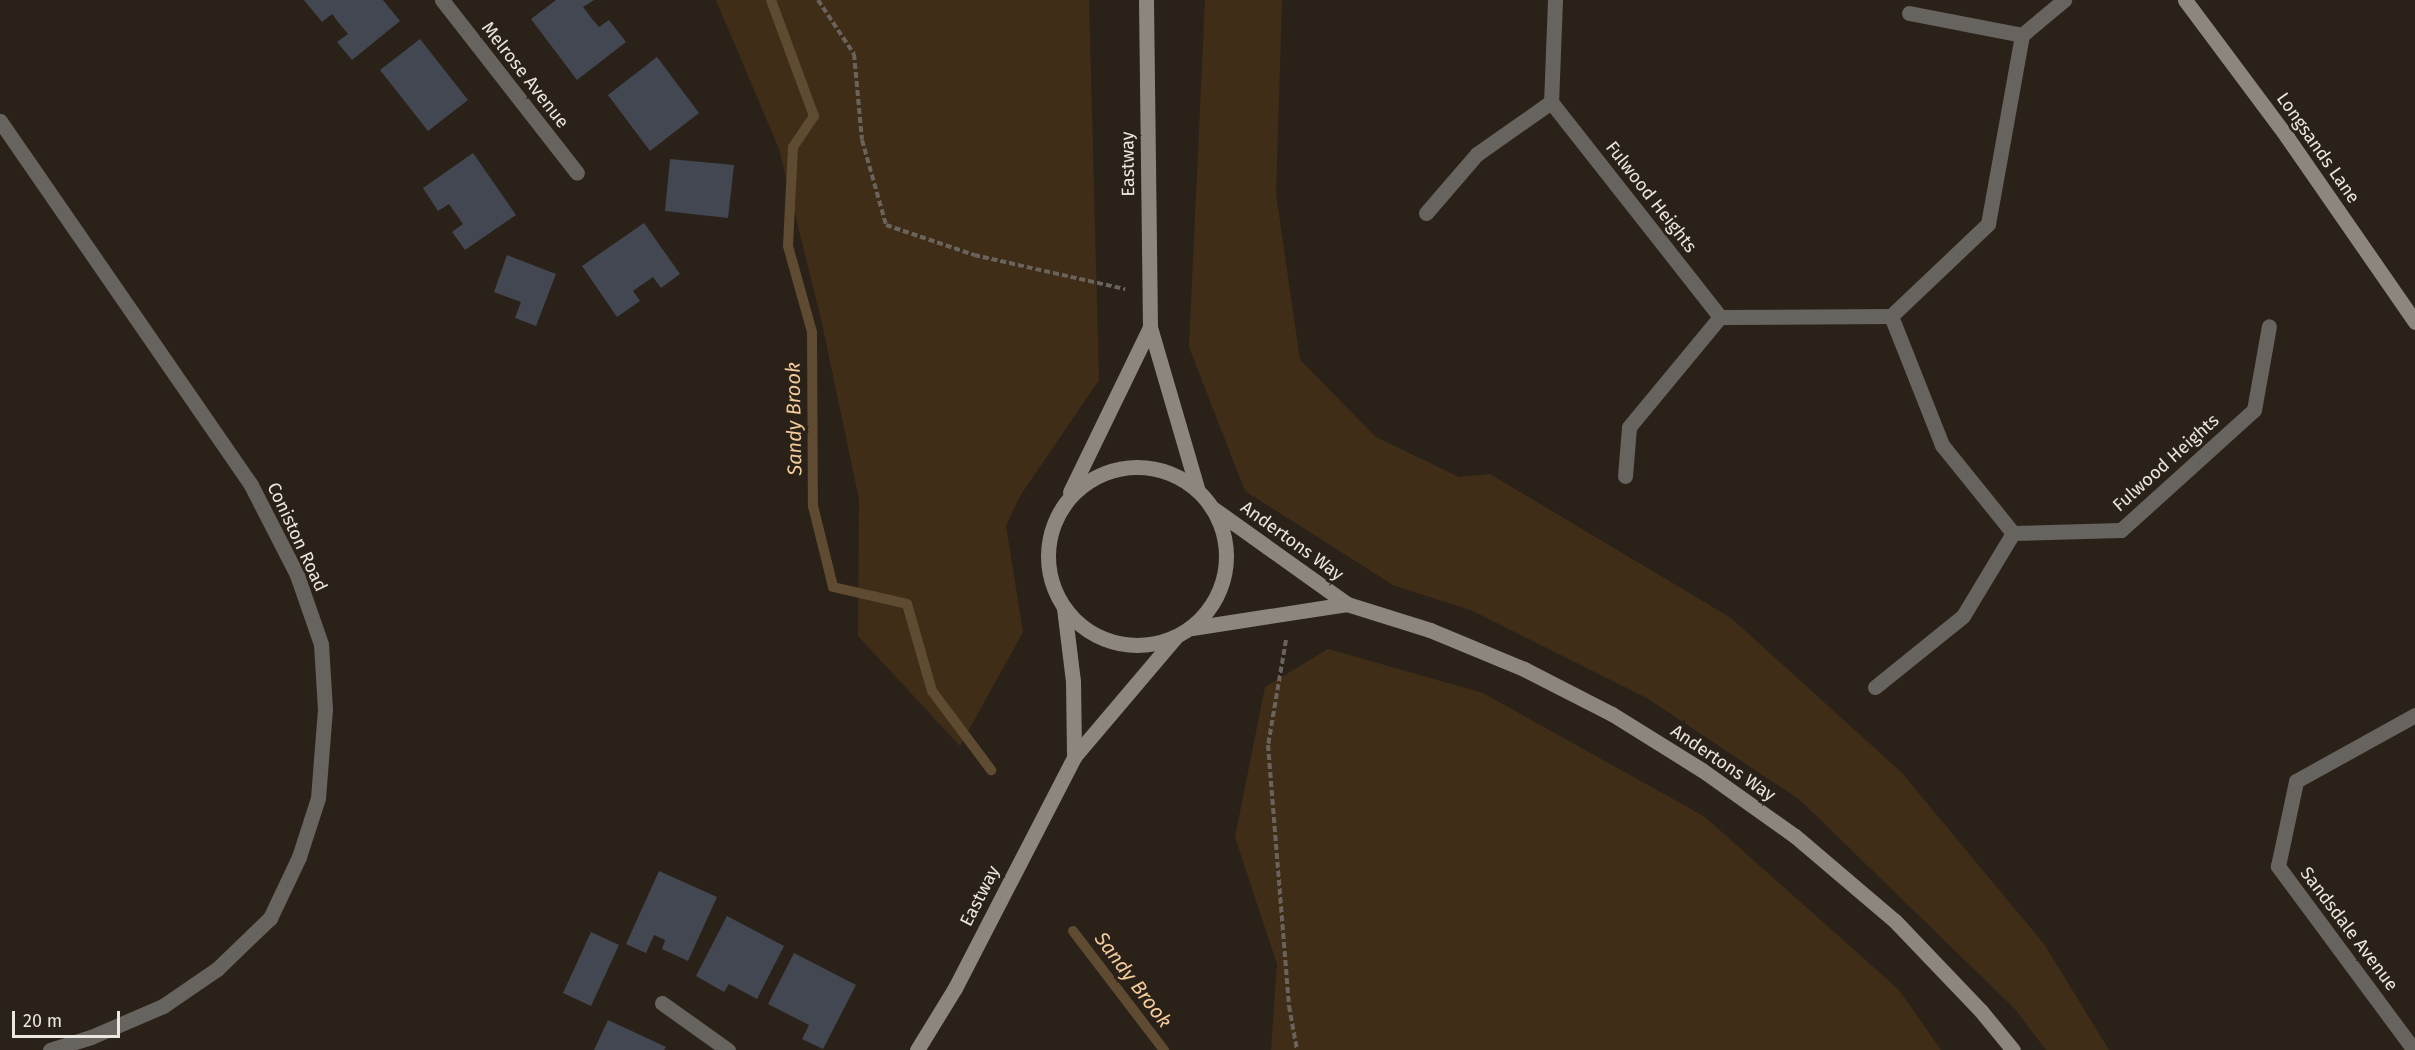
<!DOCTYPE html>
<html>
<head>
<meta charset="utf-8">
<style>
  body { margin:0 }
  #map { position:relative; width:2415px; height:1050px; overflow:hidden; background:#2a2219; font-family:"Fira Sans",sans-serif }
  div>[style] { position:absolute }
  .green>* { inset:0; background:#3f2d18 }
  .stream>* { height:10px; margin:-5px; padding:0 5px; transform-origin:5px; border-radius:5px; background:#5f4b32 }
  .building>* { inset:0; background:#434752 }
  .path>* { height:4px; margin-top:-2px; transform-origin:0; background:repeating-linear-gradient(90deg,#6a635b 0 6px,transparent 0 9px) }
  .street>* { height:15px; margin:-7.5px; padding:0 7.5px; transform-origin:7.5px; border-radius:7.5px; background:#67635e }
  .secondary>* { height:15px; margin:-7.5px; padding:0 7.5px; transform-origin:7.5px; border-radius:7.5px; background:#8d867f }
  .secondary>.ring { margin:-7.5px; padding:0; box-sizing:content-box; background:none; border:15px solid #8d867f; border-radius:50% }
  span { translate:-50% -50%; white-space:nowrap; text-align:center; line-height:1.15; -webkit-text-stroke:6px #2a2219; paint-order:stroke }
  .street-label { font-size:18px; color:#ebe6e0 }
  .water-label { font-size:20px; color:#f5cd9d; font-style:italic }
  .scale { position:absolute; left:12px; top:1011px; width:108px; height:27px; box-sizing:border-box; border:3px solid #ebe6e0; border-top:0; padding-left:8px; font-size:18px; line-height:21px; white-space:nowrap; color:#ebe6e0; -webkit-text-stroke:4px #2a2219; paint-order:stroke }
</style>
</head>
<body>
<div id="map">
  <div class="green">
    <div style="clip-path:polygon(716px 0,1089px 0,1099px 380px,1020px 496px,1006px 526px,1023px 632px,960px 746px,858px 636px,859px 499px,821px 319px,779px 149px)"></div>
    <div style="clip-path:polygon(1205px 0,1282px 0,1276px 194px,1300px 360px,1376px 437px,1459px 477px,1490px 474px,1731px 618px,1901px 772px,2044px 944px,2109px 1050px,2046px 1050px,2015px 1009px,1800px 800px,1647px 698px,1473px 611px,1393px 585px,1245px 491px,1189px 347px)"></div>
    <div style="clip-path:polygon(1328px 649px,1483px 693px,1705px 817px,1899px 990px,1941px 1050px,1271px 1050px,1277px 964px,1235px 837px,1265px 687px)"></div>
  </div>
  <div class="stream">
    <div style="left:771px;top:0;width:124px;rotate:69.7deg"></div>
    <div style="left:814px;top:116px;width:37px;rotate:124deg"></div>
    <div style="left:793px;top:147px;width:99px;rotate:92.9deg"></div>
    <div style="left:788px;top:246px;width:89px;rotate:74.4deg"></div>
    <div style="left:812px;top:332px;width:174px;rotate:89.7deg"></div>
    <div style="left:813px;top:506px;width:83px;rotate:76.1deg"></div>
    <div style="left:833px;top:587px;width:76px;rotate:12.9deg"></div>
    <div style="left:907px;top:604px;width:91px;rotate:74deg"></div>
    <div style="left:932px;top:691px;width:99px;rotate:53.2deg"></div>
    <div style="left:1073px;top:931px;width:150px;rotate:52.6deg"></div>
  </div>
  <div class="building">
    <div style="clip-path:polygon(304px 0,383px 0,400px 21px,352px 60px,337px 42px,348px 34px,338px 22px,332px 14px,322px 22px)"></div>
    <div style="clip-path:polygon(556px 0,594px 0,583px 7px,593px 20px,599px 27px,609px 20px,626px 42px,577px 80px,531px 19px)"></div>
    <div style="clip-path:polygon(420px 39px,468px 100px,428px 131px,380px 70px)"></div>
    <div style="clip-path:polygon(657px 57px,699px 113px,650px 151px,608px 95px)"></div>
    <div style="clip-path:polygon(473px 153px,516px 215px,465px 250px,452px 232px,463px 224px,449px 204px,438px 211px,423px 188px)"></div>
    <div style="clip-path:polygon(670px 159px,734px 165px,728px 218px,665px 211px)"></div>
    <div style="clip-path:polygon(644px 223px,680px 274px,661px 288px,653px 277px,633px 291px,640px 301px,617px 317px,582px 266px)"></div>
    <div style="clip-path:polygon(507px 255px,556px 274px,536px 326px,515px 318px,521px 302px,494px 292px)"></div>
    <div style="clip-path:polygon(659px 871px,717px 897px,688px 961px,662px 949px,665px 940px,654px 935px,646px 953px,626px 944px)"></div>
    <div style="clip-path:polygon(727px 916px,784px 946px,757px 999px,729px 984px,724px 992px,696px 976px)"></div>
    <div style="clip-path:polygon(591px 932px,619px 945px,591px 1006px,563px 993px)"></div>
    <div style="clip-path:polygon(794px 953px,856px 985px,823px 1049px,802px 1039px,809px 1025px,768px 1004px)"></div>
    <div style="clip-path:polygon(608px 1020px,666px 1047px,664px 1050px,594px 1050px)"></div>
  </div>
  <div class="path">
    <div style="left:818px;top:0;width:65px;rotate:56.3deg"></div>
    <div style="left:854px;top:54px;width:86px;rotate:84.7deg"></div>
    <div style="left:862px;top:140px;width:88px;rotate:74.2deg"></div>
    <div style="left:886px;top:225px;width:93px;rotate:18.8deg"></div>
    <div style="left:974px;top:255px;width:155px;rotate:12.7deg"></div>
    <div style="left:1286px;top:640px;width:107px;rotate:99.7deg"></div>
    <div style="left:1268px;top:745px;width:262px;rotate:85.4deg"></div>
    <div style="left:1289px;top:1006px;width:45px;rotate:79.7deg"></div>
  </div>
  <div class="street">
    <div style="left:442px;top:0;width:219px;rotate:52deg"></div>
    <div style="left:1555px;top:0;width:102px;rotate:92.2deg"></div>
    <div style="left:1551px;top:102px;width:273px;rotate:51.8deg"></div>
    <div style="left:1720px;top:317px;width:171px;rotate:-0.3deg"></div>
    <div style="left:1891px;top:316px;width:134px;rotate:-43.5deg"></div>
    <div style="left:1988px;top:224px;width:192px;rotate:-79.8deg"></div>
    <div style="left:2022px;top:35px;width:55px;rotate:-39.8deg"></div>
    <div style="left:1909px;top:13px;width:115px;rotate:11deg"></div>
    <div style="left:0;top:121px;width:442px;rotate:55.4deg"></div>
    <div style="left:251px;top:485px;width:101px;rotate:62.9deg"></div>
    <div style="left:297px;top:575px;width:73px;rotate:70.8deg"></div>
    <div style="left:321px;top:644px;width:65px;rotate:86.5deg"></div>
    <div style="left:325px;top:709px;width:89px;rotate:94.5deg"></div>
    <div style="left:318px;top:798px;width:62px;rotate:107.9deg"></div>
    <div style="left:299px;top:857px;width:68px;rotate:115.4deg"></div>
    <div style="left:270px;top:918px;width:74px;rotate:136.1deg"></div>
    <div style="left:217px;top:969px;width:65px;rotate:145.6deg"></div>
    <div style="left:163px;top:1006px;width:78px;rotate:156.7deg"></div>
    <div style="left:91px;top:1037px;width:43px;rotate:162.4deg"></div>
    <div style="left:1426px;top:213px;width:78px;rotate:-49.2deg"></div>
    <div style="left:1477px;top:154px;width:90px;rotate:-35.1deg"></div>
    <div style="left:1891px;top:316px;width:139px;rotate:68.4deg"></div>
    <div style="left:1942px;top:445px;width:113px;rotate:51.1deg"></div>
    <div style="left:2013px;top:533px;width:108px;rotate:-1.6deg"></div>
    <div style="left:2121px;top:530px;width:179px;rotate:-42.1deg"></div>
    <div style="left:2254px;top:410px;width:85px;rotate:-79.9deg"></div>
    <div style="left:1625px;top:476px;width:49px;rotate:-85.3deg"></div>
    <div style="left:1629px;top:427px;width:143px;rotate:-50.4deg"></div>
    <div style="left:1875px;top:687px;width:113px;rotate:-38.9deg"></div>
    <div style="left:1963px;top:616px;width:97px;rotate:-58.9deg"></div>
    <div style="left:662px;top:1003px;width:81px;rotate:35.5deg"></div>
    <div style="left:2414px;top:1050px;width:229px;rotate:-126.5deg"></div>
    <div style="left:2278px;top:866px;width:87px;rotate:-78deg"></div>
    <div style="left:2296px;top:781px;width:136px;rotate:-29deg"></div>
  </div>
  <div class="secondary">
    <div style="left:1146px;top:0;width:327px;rotate:89.3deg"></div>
    <div style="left:1150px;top:327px;width:168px;rotate:73.7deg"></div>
    <div style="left:2185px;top:0;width:171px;rotate:53.3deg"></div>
    <div style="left:2287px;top:137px;width:225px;rotate:55.3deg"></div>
    <div class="ring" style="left:1048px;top:467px;width:163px;height:163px"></div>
    <div style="left:1070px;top:492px;width:183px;rotate:-64.1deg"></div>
    <div style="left:1214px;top:509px;width:163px;rotate:35.5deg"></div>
    <div style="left:1347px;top:604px;width:87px;rotate:17.4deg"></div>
    <div style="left:1430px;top:630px;width:102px;rotate:22.5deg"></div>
    <div style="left:1524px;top:669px;width:99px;rotate:27.1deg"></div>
    <div style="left:1612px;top:714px;width:106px;rotate:31.9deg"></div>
    <div style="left:1702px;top:770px;width:114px;rotate:35.4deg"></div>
    <div style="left:1795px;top:836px;width:131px;rotate:40.4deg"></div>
    <div style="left:1895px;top:921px;width:124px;rotate:46.3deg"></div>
    <div style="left:1981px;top:1011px;width:50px;rotate:50.6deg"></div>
    <div style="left:1064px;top:608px;width:74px;rotate:83deg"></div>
    <div style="left:1073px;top:681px;width:76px;rotate:89.2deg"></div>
    <div style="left:1192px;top:628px;width:157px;rotate:-8.8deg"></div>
    <div style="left:917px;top:1050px;width:73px;rotate:-58.5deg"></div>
    <div style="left:955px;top:988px;width:260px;rotate:-62.7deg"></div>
    <div style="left:1074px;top:757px;width:156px;rotate:-49.7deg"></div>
  </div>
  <div class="street-label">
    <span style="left:525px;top:75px;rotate:52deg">Melrose Avenue</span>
    <span style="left:2318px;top:148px;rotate:55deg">Longsands Lane</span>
    <span style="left:1128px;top:164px;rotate:-91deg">Eastway</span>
    <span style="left:1651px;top:197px;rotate:52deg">Fulwood Heights</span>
    <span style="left:2166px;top:463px;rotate:-42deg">Fulwood Heights</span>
    <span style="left:297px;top:537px;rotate:65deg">Coniston Road</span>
    <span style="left:1292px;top:541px;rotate:36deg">Andertons Way</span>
    <span style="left:1723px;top:763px;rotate:34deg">Andertons Way</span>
    <span style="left:980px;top:896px;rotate:-63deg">Eastway</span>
    <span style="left:2349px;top:929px;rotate:53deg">Sandsdale Avenue</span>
  </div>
  <div class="water-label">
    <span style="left:794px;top:419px;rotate:-91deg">Sandy Brook</span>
    <span style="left:1133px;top:980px;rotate:53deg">Sandy Brook</span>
  </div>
  <div class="scale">20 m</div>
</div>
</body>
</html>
